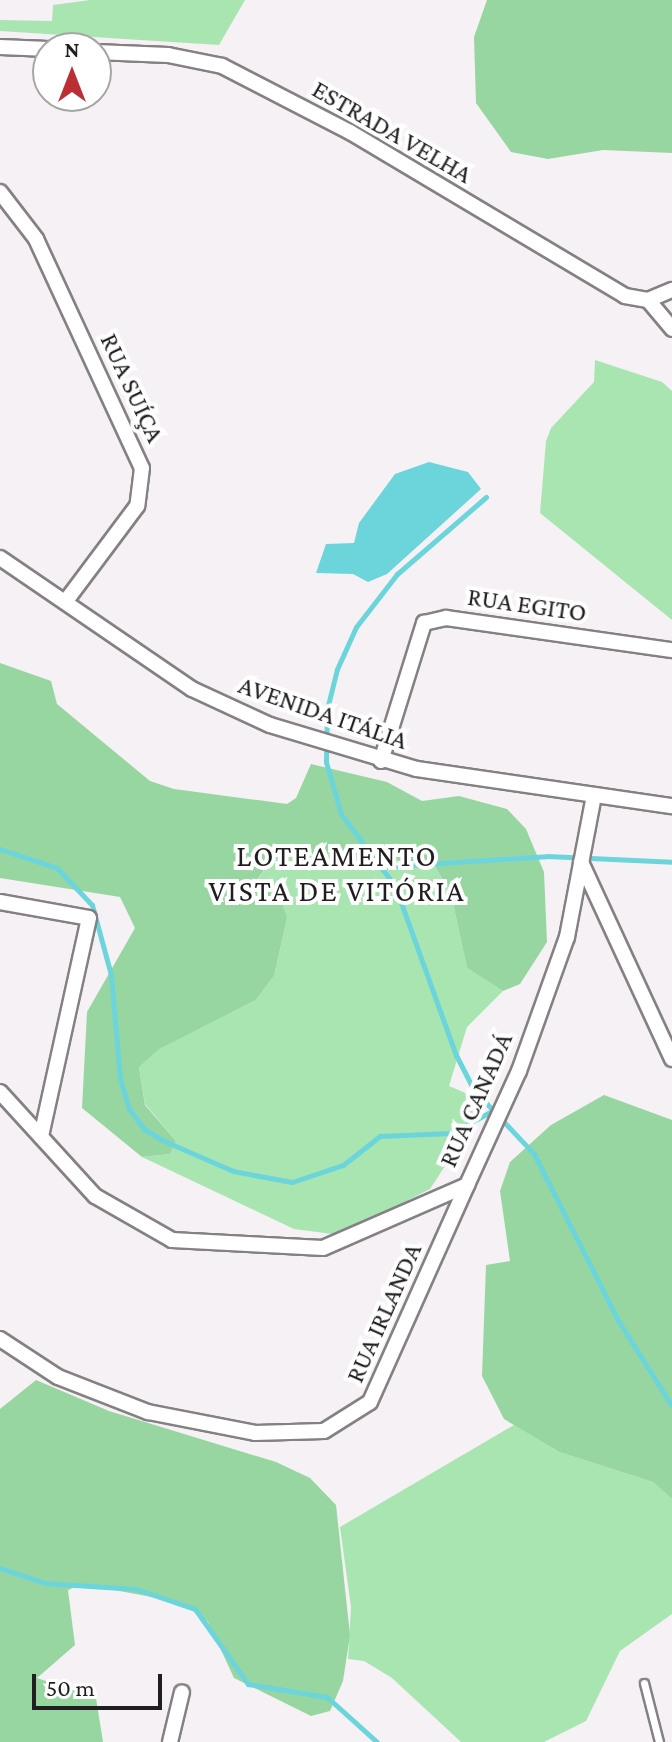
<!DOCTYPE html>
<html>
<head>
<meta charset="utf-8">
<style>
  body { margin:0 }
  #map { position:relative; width:672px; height:1742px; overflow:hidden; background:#f6f1f5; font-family:"Crimson Pro",serif }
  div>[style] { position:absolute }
  .green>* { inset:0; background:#a9e5b1 }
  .forest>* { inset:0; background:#97d6a0 }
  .water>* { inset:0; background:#6bd5db }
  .stream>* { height:5px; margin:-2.5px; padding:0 2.5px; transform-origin:2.5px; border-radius:2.5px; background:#6bd5db }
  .roads { filter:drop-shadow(2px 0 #848084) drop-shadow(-2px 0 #848084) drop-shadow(0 2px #848084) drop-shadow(0 -2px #848084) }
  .service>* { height:7px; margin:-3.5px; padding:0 3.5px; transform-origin:3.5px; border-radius:3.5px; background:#fff }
  .minor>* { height:14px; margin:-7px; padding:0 7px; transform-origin:7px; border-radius:7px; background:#fff }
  span { translate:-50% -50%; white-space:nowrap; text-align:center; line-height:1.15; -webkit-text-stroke:8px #fff; paint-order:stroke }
  .street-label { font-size:26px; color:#201e20 }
  .quarter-label { font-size:30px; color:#201e20; letter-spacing:2px }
  .north { position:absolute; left:32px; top:32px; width:80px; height:80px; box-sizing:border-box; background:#fff; border:2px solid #a6a5a6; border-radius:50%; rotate:0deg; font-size:22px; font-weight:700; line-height:32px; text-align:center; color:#201e20 }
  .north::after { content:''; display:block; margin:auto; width:28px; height:36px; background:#bd2d34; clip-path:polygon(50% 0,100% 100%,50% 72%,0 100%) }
  .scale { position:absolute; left:32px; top:1674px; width:130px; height:36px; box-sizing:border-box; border:4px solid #201e20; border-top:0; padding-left:10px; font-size:24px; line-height:28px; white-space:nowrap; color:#201e20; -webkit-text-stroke:6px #fff; paint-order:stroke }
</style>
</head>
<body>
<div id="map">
  <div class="green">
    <div style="clip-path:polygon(90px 0,245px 0,219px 45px,0 31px,0 20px,52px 21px,53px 5px)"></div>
    <div style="clip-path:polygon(595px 360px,662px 382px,672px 391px,672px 620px,540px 513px,546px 441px,551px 428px,594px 382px)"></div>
    <div style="clip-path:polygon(296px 854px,388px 856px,433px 863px,451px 894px,467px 968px,503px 991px,467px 1027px,449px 1086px,487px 1102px,430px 1189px,340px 1235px,294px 1229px,142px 1157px,170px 1154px,176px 1141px,145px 1104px,139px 1067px,158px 1049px,256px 1000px,274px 976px,287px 918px,255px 884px,270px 861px)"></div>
    <div style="clip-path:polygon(514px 1425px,559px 1452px,653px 1482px,672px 1499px,672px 1614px,620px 1651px,586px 1721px,544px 1742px,461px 1742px,392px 1678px,364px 1661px,348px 1659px,351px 1607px,340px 1527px)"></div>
  </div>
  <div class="forest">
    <div style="clip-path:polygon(487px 0,672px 0,672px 153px,603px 150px,548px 159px,511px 152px,476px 103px,474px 37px)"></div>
    <div style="clip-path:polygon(0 663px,51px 681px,57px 704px,150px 781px,174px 789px,287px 804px,296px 798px,311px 764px,387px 782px,422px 801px,459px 796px,507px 809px,526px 829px,544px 872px,547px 942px,520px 984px,503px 991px,467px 968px,451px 894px,433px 863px,336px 854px,296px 854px,270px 861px,255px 883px,281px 900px,287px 918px,274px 976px,256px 1000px,159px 1049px,139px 1067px,145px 1105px,176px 1141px,170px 1154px,142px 1157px,82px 1108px,87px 1012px,135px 928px,120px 897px,0 878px)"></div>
    <div style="clip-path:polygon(604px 1095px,672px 1120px,672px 1499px,653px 1482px,559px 1452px,504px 1419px,482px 1376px,486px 1265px,510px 1261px,500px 1191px,510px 1162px,551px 1125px)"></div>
    <div style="clip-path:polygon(36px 1380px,109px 1411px,276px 1462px,310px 1478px,336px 1505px,350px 1635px,343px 1681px,330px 1711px,311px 1716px,234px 1678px,208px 1622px,184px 1603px,82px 1584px,68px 1590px,75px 1645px,37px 1678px,96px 1698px,103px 1742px,0 1742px,0 1409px)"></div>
  </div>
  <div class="water">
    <div style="clip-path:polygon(429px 462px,468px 472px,481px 489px,387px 574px,368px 582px,353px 574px,316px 573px,326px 544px,354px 543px,359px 523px,395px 474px)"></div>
  </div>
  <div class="stream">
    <div style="left:486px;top:497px;width:118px;rotate:139.1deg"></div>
    <div style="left:397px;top:574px;width:67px;rotate:127.7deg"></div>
    <div style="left:356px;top:627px;width:46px;rotate:114.3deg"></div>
    <div style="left:337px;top:669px;width:41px;rotate:104deg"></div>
    <div style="left:327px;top:709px;width:53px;rotate:91.1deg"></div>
    <div style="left:326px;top:762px;width:54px;rotate:73.9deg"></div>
    <div style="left:341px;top:814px;width:90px;rotate:53.1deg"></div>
    <div style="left:395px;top:886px;width:180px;rotate:70.2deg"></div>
    <div style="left:456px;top:1055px;width:39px;rotate:63deg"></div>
    <div style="left:474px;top:1090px;width:88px;rotate:46.8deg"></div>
    <div style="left:534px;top:1154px;width:188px;rotate:63.2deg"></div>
    <div style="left:619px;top:1322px;width:99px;rotate:57.8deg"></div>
    <div style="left:0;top:849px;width:60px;rotate:18.4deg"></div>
    <div style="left:57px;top:868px;width:51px;rotate:46.6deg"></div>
    <div style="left:92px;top:905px;width:73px;rotate:74.8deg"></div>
    <div style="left:111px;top:975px;width:103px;rotate:85deg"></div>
    <div style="left:120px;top:1078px;width:32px;rotate:74deg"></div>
    <div style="left:129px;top:1109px;width:25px;rotate:53deg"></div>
    <div style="left:144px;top:1129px;width:21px;rotate:31deg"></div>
    <div style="left:162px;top:1140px;width:77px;rotate:23.6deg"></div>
    <div style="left:233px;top:1171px;width:60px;rotate:10.6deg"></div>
    <div style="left:292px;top:1182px;width:54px;rotate:-18.4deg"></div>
    <div style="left:343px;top:1165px;width:47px;rotate:-38.1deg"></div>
    <div style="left:380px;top:1136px;width:71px;rotate:-2.4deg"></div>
    <div style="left:451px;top:1133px;width:47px;rotate:-28.2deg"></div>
    <div style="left:379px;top:867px;width:168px;rotate:-3.7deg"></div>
    <div style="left:547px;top:856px;width:125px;rotate:2.7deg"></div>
    <div style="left:0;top:1568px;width:47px;rotate:18.4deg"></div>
    <div style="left:45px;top:1583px;width:91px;rotate:3.8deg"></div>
    <div style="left:136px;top:1589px;width:62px;rotate:18.7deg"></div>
    <div style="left:195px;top:1609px;width:92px;rotate:54.8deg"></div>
    <div style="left:248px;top:1684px;width:80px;rotate:9.3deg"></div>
    <div style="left:327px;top:1697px;width:67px;rotate:42deg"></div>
  </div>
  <div class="roads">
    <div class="service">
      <div style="left:644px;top:1683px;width:61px;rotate:75.7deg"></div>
    </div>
    <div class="minor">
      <div style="left:0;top:47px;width:48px;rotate:2.4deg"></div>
      <div style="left:96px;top:52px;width:72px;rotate:2.4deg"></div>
      <div style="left:168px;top:55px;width:55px;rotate:11.5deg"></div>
      <div style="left:222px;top:66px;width:144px;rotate:27.3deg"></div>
      <div style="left:350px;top:132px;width:320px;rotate:30.8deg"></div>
      <div style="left:625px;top:296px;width:23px;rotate:10deg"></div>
      <div style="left:648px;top:300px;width:26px;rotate:-23deg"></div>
      <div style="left:0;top:192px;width:59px;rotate:52.5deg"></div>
      <div style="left:36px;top:239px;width:252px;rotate:65.2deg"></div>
      <div style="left:142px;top:468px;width:38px;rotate:97deg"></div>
      <div style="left:137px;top:506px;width:119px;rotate:126.8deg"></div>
      <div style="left:648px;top:300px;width:38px;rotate:50deg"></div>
      <div style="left:0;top:558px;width:232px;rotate:34.3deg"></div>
      <div style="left:192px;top:689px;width:86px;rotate:24.8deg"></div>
      <div style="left:270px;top:725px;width:153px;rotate:16.7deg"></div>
      <div style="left:417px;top:769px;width:258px;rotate:8.3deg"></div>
      <div style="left:381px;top:761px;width:145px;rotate:-72.7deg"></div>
      <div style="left:424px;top:623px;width:23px;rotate:-13deg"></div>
      <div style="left:446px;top:618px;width:228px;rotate:8.1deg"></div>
      <div style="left:581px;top:862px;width:217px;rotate:65.2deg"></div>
      <div style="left:0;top:902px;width:90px;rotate:10.2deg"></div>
      <div style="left:89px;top:918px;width:224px;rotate:102.4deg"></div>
      <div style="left:0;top:1092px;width:141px;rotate:47.6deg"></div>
      <div style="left:95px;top:1196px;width:89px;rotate:29.7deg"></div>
      <div style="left:172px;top:1240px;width:151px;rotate:3deg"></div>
      <div style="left:323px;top:1248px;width:157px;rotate:-23.6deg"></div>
      <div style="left:467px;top:1185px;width:125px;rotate:-65.5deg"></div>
      <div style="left:519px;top:1071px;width:142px;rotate:-70.3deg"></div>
      <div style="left:567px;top:937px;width:144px;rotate:-79.2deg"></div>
      <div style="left:0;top:1339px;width:69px;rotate:33.2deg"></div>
      <div style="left:58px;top:1377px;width:97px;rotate:21.3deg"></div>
      <div style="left:148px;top:1412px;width:109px;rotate:11.1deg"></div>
      <div style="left:255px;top:1433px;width:69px;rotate:-1.7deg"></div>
      <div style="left:324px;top:1431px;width:54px;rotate:-32.2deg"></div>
      <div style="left:370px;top:1402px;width:238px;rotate:-65.9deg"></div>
      <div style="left:170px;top:1742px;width:51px;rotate:-76.5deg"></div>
    </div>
  </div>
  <div class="street-label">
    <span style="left:392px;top:132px;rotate:30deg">ESTRADA VELHA</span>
    <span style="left:132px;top:388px;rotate:65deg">RUA SUÍÇA</span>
    <span style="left:527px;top:605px;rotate:8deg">RUA EGITO</span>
    <span style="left:323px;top:713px;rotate:19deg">AVENIDA ITÁLIA</span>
    <span style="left:476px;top:1100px;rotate:-66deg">RUA CANADÁ</span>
    <span style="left:384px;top:1313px;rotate:-66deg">RUA IRLANDA</span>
  </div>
  <div class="quarter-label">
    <span style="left:337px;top:873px">LOTEAMENTO<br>VISTA DE VITÓRIA</span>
  </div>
  <div class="north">N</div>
  <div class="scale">50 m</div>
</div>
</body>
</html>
